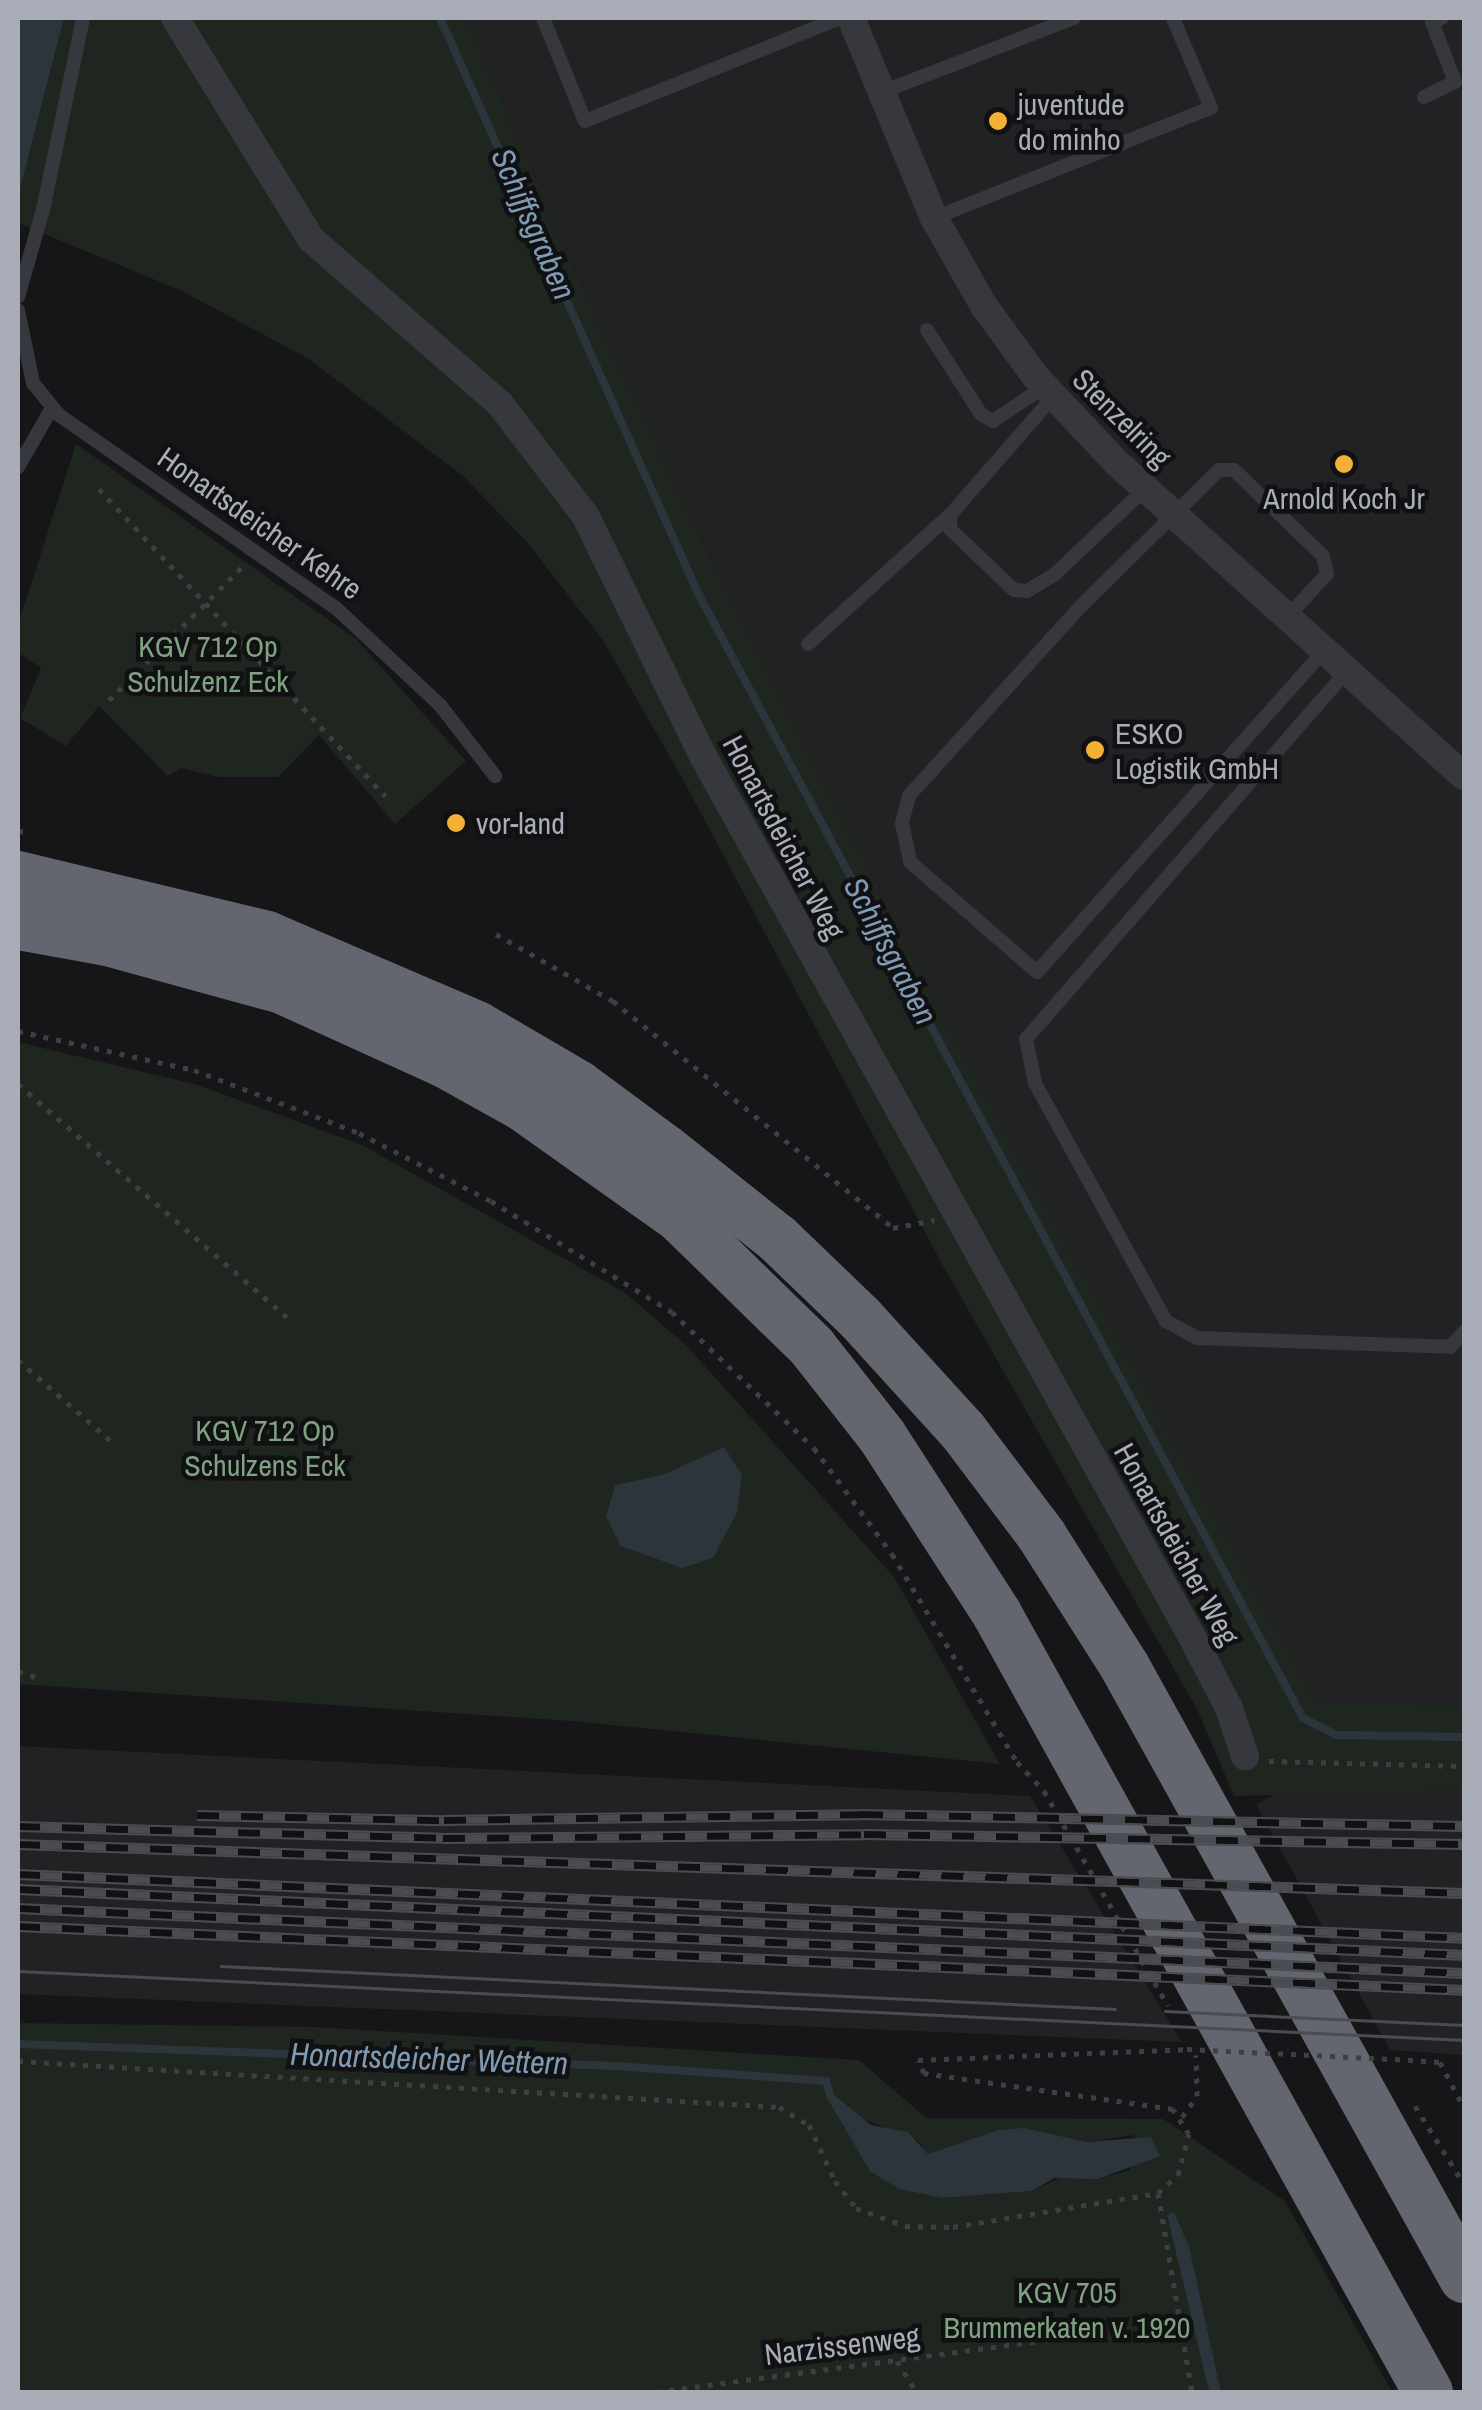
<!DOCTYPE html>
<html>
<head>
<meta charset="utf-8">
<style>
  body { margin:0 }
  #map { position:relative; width:1482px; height:2410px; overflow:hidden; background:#161618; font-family:"Archivo Narrow",sans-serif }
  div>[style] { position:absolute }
  .built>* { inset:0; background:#222225 }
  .green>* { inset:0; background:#1e261f }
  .water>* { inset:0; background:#2c353c }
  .stream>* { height:8px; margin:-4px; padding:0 4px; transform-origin:4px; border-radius:4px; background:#2c353c }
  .path>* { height:5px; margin-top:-2.5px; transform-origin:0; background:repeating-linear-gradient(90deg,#3d3f44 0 5px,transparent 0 13px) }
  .lane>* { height:14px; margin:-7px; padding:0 7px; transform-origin:7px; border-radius:7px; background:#37383d }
  .street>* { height:28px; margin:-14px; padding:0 14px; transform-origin:14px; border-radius:14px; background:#37383d }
  .highway>* { height:50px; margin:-25px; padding:0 25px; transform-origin:25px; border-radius:25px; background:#63666e }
  .tram>* { height:2.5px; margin:-1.25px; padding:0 1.25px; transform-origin:1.25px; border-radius:1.25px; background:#4a4c52 }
  .rail>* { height:11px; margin-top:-5.5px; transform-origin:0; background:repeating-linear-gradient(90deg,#111113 0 22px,#4a4c52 0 44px); box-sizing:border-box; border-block:2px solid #4a4c52 }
  .path-bridge>* { height:5px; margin-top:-2.5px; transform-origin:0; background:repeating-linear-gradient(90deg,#3d3f44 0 5px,transparent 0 13px) }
  .dots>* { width:28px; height:28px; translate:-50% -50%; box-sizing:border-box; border:5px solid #111113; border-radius:50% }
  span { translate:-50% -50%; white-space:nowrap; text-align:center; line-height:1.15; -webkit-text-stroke:9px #111113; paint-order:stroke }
  .poi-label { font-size:30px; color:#a8adb8 }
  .left { translate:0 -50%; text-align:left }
  .street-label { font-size:30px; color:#a8adb8 }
  .park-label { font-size:30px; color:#7fa381 }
  .water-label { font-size:32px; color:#7f9bb3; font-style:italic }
  .frame { position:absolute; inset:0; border:20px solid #a8adb8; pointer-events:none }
</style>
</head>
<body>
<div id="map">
  <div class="built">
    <div style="clip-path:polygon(467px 18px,1464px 18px,1464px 1705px,1317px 1702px,988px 1099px,729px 597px,568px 255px)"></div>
    <div style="clip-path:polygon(18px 1746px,1030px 1796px,1182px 2042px,18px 1994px)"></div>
    <div style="clip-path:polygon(1464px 1790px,1464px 2055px,1390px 2050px,1256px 1804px,1279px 1793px)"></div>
  </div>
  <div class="green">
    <div style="clip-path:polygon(64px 18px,467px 18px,568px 255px,729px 597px,988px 1099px,1317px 1702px,1464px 1705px,1464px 1790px,1234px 1796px,1197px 1709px,942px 1264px,681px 776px,604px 642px,528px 543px,462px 475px,307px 358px,182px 291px,18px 223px,18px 197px)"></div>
    <div style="clip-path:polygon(76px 444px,356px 639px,466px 761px,395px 824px,319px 735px,278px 777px,218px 777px,181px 768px,168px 776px,99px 706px,66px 746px,20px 718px,41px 668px,18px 652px,18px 625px)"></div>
    <div style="clip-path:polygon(evenodd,18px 1042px,198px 1085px,362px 1145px,624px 1292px,686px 1345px,894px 1577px,1000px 1764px,571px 1721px,18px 1684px,18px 1042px,724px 1447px,606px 1517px,615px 1485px,662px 1475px,724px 1447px)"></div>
    <div style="clip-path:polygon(evenodd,18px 2023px,314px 2027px,859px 2060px,926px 2118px,1163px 2119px,1285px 2201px,1392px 2392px,1221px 2392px,1189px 2246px,1174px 2212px,1167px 2216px,1210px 2392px,18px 2392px,18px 2023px,834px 2095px,855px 2116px,917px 2140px,928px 2154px,998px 2130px,1086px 2142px,1135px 2135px,1130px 2170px,1098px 2179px,1069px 2174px,1031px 2191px,942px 2198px,899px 2189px,834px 2095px)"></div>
  </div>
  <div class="water">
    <div style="clip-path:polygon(18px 18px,64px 18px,18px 197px)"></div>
    <div style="clip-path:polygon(724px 1447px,742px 1475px,737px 1512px,713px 1558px,682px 1568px,621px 1546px,606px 1517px,615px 1485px,662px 1475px)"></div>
    <div style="clip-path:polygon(834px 2095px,871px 2125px,908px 2132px,928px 2154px,998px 2130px,1024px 2128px,1086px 2142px,1151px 2137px,1160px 2156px,1098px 2179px,1054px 2178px,1032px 2191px,942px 2198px,899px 2189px,870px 2171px,826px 2096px)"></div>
    <div style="clip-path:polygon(1174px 2212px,1189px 2246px,1221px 2392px,1210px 2392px,1206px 2379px,1167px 2215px)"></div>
  </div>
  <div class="stream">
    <div style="left:440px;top:18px;width:632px;rotate:65.83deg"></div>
    <div style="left:699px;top:595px;width:1275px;rotate:61.73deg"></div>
    <div style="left:1303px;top:1718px;width:38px;rotate:27deg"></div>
    <div style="left:1337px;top:1735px;width:127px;rotate:0.9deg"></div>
    <div style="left:18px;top:2044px;width:598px;rotate:2.11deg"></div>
    <div style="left:616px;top:2066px;width:211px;rotate:4.1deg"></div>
    <div style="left:826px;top:2081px;width:15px;rotate:74deg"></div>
  </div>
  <div class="path">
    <div style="left:99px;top:489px;width:420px;rotate:47deg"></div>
    <div style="left:109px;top:700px;width:192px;rotate:-45deg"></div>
    <div style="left:18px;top:831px;width:10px;rotate:6deg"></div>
    <div style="left:496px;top:934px;width:135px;rotate:29.8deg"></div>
    <div style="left:613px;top:1001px;width:360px;rotate:39deg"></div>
    <div style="left:893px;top:1228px;width:42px;rotate:-11deg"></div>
    <div style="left:18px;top:1031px;width:180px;rotate:12.5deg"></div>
    <div style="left:194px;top:1070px;width:177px;rotate:20.9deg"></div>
    <div style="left:359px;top:1133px;width:148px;rotate:27.3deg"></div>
    <div style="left:491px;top:1201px;width:212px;rotate:31.5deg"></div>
    <div style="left:672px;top:1312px;width:197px;rotate:43.8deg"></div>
    <div style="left:814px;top:1448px;width:132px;rotate:53.7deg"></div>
    <div style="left:892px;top:1554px;width:243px;rotate:59deg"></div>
    <div style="left:1017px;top:1762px;width:40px;rotate:47deg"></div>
    <div style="left:1044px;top:1791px;width:248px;rotate:60deg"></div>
    <div style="left:18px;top:1084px;width:359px;rotate:40.9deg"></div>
    <div style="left:18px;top:1360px;width:122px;rotate:41deg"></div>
    <div style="left:18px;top:1671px;width:18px;rotate:19deg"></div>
    <div style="left:1269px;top:1761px;width:195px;rotate:1.5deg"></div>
    <div style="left:1395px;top:2059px;width:45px;rotate:3.8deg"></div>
    <div style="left:1440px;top:2062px;width:52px;rotate:62.4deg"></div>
    <div style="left:18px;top:2061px;width:762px;rotate:3.46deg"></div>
    <div style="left:779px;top:2107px;width:35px;rotate:31deg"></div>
    <div style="left:809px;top:2125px;width:62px;rotate:65.1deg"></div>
    <div style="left:835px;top:2181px;width:34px;rotate:52deg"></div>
    <div style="left:856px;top:2208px;width:52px;rotate:20.2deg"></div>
    <div style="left:905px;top:2226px;width:48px;rotate:1.2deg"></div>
    <div style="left:953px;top:2227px;width:208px;rotate:-9.4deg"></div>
    <div style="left:1158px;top:2193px;width:27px;rotate:-42deg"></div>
    <div style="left:1178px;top:2175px;width:42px;rotate:-75deg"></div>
    <div style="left:1189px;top:2134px;width:30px;rotate:-123deg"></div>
    <div style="left:1173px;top:2109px;width:252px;rotate:-171.8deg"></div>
    <div style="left:924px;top:2073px;width:14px;rotate:-115deg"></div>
    <div style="left:918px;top:2060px;width:269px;rotate:-2.3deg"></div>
    <div style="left:1415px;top:2106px;width:92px;rotate:57.9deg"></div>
    <div style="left:1182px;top:2117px;width:26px;rotate:-54deg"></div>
    <div style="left:1197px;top:2096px;width:41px;rotate:-91.4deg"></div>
    <div style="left:1158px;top:2193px;width:202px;rotate:80.3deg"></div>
    <div style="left:897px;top:2361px;width:36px;rotate:58deg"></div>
    <div style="left:656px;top:2392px;width:441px;rotate:-7.6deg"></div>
  </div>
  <div class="lane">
    <div style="left:543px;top:18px;width:111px;rotate:67.8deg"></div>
    <div style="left:585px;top:121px;width:275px;rotate:-22deg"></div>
    <div style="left:882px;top:92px;width:206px;rotate:-21.1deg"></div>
    <div style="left:1424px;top:97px;width:34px;rotate:-26deg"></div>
    <div style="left:1455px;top:82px;width:64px;rotate:-111deg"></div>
    <div style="left:1432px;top:22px;width:11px;rotate:-22deg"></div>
    <div style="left:934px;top:218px;width:298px;rotate:-21.7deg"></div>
    <div style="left:1211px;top:108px;width:98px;rotate:-112.9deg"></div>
    <div style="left:18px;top:297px;width:91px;rotate:-74deg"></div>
    <div style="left:43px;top:210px;width:196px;rotate:-78.2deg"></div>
    <div style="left:18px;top:310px;width:75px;rotate:78.4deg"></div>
    <div style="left:33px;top:383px;width:41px;rotate:50.9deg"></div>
    <div style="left:59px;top:415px;width:339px;rotate:34.9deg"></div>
    <div style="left:337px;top:609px;width:141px;rotate:43deg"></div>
    <div style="left:440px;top:705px;width:90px;rotate:52.2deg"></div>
    <div style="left:927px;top:330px;width:100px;rotate:57.3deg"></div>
    <div style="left:981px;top:414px;width:14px;rotate:30deg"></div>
    <div style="left:993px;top:421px;width:61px;rotate:-33.7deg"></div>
    <div style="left:1053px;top:397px;width:157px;rotate:131.1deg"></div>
    <div style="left:950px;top:515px;width:14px;rotate:90deg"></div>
    <div style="left:950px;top:529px;width:88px;rotate:43.6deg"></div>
    <div style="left:1014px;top:590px;width:13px;rotate:4deg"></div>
    <div style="left:1027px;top:591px;width:33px;rotate:-31deg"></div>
    <div style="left:1055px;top:574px;width:125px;rotate:-43.4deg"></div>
    <div style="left:18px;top:467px;width:68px;rotate:-60deg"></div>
    <div style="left:1288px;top:616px;width:57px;rotate:-47.1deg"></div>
    <div style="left:1327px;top:574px;width:18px;rotate:-103deg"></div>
    <div style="left:1323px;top:556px;width:124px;rotate:-136deg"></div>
    <div style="left:1234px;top:470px;width:15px;rotate:180deg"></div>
    <div style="left:1219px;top:470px;width:194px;rotate:135.4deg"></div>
    <div style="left:1081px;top:606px;width:256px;rotate:132.2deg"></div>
    <div style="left:909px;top:796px;width:28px;rotate:105deg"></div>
    <div style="left:902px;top:823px;width:40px;rotate:78deg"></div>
    <div style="left:910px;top:862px;width:168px;rotate:40.9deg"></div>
    <div style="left:1037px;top:972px;width:432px;rotate:-48.2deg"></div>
    <div style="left:808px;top:644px;width:192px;rotate:-42.3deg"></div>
    <div style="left:1347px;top:671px;width:488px;rotate:131.1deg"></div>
    <div style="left:1026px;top:1039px;width:45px;rotate:78.4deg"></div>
    <div style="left:1035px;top:1083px;width:272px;rotate:61.2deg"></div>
    <div style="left:1166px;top:1321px;width:35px;rotate:29deg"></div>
    <div style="left:1197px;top:1338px;width:253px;rotate:2deg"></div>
    <div style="left:1450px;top:1347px;width:21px;rotate:-47deg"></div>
  </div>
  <div class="street">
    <div style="left:175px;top:18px;width:259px;rotate:58.4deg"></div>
    <div style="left:311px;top:239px;width:251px;rotate:41.1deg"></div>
    <div style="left:500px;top:404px;width:140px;rotate:52.6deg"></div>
    <div style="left:585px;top:515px;width:268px;rotate:63.9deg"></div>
    <div style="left:703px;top:756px;width:1005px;rotate:60.96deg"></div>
    <div style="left:1191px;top:1635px;width:82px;rotate:62.5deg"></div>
    <div style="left:1229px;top:1708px;width:51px;rotate:71.6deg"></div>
    <div style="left:851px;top:18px;width:217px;rotate:67.5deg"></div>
    <div style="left:934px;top:218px;width:101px;rotate:60.4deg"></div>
    <div style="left:984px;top:306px;width:87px;rotate:53.9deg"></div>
    <div style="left:1035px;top:376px;width:120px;rotate:46.7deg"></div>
    <div style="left:1117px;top:463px;width:467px;rotate:42.1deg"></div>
  </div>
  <div class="highway">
    <div style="left:18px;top:876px;width:256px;rotate:13.5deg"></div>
    <div style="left:267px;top:936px;width:228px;rotate:23.2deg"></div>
    <div style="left:477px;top:1026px;width:117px;rotate:30.3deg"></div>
    <div style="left:578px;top:1085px;width:109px;rotate:36.5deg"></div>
    <div style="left:666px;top:1150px;width:143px;rotate:38.5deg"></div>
    <div style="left:778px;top:1239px;width:115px;rotate:43.9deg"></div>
    <div style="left:861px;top:1319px;width:151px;rotate:47.7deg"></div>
    <div style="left:963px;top:1431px;width:131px;rotate:53deg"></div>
    <div style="left:1042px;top:1536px;width:155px;rotate:57.6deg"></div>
    <div style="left:1125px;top:1667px;width:699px;rotate:60.98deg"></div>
    <div style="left:18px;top:925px;width:90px;rotate:10.2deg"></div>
    <div style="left:107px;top:941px;width:181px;rotate:15.3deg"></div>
    <div style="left:282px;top:989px;width:179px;rotate:24.4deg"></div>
    <div style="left:445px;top:1063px;width:90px;rotate:29.1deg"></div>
    <div style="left:524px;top:1107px;width:191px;rotate:35.4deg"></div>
    <div style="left:680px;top:1218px;width:185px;rotate:44.3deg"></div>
    <div style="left:812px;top:1347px;width:113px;rotate:51.8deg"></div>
    <div style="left:882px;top:1436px;width:212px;rotate:57.1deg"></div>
    <div style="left:997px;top:1614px;width:889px;rotate:61.01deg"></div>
  </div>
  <div class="tram">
    <div style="left:221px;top:1966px;width:895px;rotate:2.75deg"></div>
    <div style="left:18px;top:1971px;width:1448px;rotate:2.73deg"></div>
    <div style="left:1165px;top:2011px;width:299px;rotate:2.7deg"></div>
  </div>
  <div class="rail">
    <div style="left:197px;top:1815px;width:247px;rotate:1.2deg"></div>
    <div style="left:444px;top:1820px;width:417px;rotate:-0.8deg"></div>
    <div style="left:861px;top:1814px;width:603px;rotate:1.14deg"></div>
    <div style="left:18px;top:1826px;width:425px;rotate:1.6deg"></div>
    <div style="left:443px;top:1838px;width:421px;rotate:-0.5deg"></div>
    <div style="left:864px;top:1834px;width:600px;rotate:0.95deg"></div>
    <div style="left:18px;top:1844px;width:1447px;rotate:1.94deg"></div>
    <div style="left:18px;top:1874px;width:1447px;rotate:2.53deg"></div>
    <div style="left:18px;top:1889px;width:1448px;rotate:2.61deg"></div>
    <div style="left:18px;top:1908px;width:1447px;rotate:2.57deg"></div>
    <div style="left:18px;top:1926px;width:1447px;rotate:2.53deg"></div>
  </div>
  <div class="path-bridge">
    <div style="left:1187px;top:2049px;width:208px;rotate:2.8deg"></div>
  </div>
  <div class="dots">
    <div style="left:998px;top:121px;background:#f2b134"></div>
    <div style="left:1344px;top:464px;background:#f2b134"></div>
    <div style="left:1095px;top:750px;background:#f2b134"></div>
    <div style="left:456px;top:823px;background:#f2b134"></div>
  </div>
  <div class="poi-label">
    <span class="left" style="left:1018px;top:121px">juventude<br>do minho</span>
    <span style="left:1344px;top:498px">Arnold Koch Jr</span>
    <span class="left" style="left:1115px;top:750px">ESKO<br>Logistik GmbH</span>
    <span class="left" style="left:476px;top:823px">vor-land</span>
  </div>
  <div class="street-label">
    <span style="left:1122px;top:418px;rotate:45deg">Stenzelring</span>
    <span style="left:260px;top:523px;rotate:35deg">Honartsdeicher Kehre</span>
    <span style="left:784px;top:837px;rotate:62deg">Honartsdeicher Weg</span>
    <span style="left:1177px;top:1544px;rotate:61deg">Honartsdeicher Weg</span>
    <span style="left:842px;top:2345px;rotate:-7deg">Narzissenweg</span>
  </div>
  <div class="park-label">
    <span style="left:208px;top:663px">KGV 712 Op<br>Schulzenz Eck</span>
    <span style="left:265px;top:1447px">KGV 712 Op<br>Schulzens Eck</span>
    <span style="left:1067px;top:2309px">KGV 705<br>Brummerkaten v. 1920</span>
  </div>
  <div class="water-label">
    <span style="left:533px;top:224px;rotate:66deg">Schiffsgraben</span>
    <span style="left:890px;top:951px;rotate:62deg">Schiffsgraben</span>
    <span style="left:429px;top:2059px;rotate:2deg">Honartsdeicher Wettern</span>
  </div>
  <div class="frame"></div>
</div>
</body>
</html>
